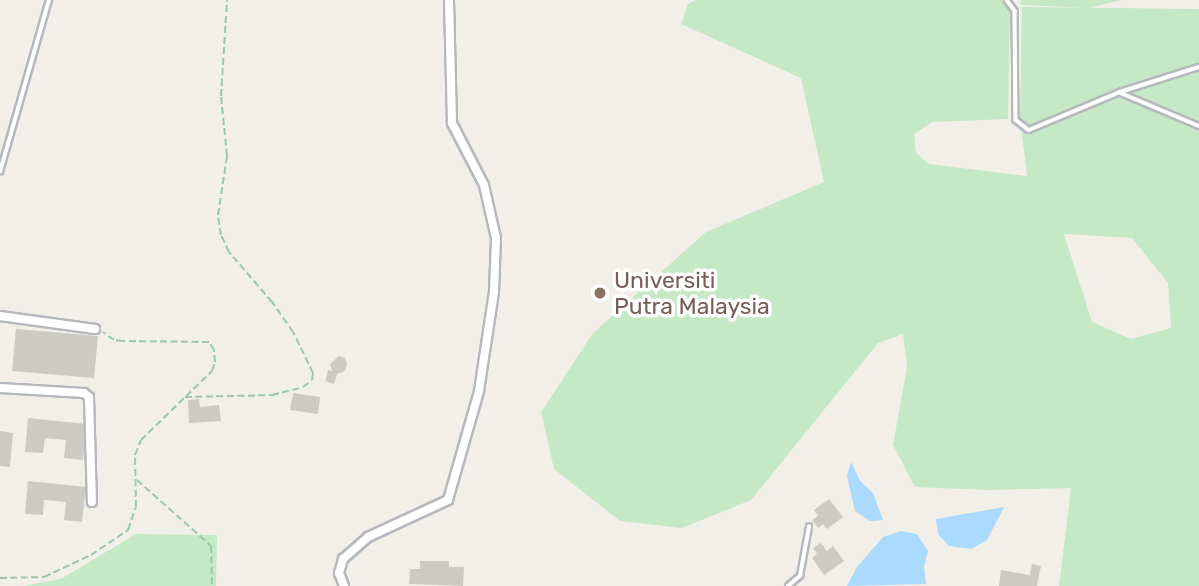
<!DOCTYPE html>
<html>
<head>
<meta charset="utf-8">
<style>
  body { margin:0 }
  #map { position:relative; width:1199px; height:586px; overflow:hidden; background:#f1efe8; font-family:Rubik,sans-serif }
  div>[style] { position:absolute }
  .green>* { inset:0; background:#c5e8c5 }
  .water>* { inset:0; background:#aadaff }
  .building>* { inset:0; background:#cccac5 }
  .path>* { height:2px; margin-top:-1px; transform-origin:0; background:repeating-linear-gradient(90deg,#9cc7a9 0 7px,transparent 0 10.5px) }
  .roads { filter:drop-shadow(2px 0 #b5b8bc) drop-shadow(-2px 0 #b5b8bc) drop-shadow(0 2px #b5b8bc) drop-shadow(0 -2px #b5b8bc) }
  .service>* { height:3.5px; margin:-1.75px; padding:0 1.75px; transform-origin:1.75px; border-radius:1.75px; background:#fff }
  .minor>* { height:8px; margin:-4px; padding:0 4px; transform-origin:4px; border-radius:4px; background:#fff }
  .dots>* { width:19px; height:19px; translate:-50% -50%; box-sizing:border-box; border:4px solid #fff; border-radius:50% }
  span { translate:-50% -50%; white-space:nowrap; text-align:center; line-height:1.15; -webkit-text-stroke:7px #fff; paint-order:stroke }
  .education-label { font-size:23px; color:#785e54 }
  .left { translate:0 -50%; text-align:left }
</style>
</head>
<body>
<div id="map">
  <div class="green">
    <div style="clip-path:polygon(evenodd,695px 0,1003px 0,1010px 11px,1008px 119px,932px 122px,914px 134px,916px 153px,929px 164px,1027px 176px,1020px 118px,1022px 7px,1199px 9px,1199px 586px,1059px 586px,1071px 488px,989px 490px,915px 487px,893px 445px,907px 367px,903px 334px,878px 343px,751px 500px,682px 528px,620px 521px,554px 469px,541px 412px,593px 333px,706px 232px,824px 182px,801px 78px,681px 24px,688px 4px,695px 0,1064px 234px,1132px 238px,1168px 283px,1171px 328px,1131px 339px,1092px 322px,1064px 234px)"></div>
    <div style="clip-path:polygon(1021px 0,1122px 0,1088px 8px,1020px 5px)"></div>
    <div style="clip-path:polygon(136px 534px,217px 535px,216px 586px,23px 586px,61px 579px)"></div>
  </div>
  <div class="water">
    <div style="clip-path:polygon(851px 462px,860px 481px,873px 493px,883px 520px,870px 521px,855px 511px,847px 476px)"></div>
    <div style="clip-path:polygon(1004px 507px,987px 540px,971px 549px,949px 546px,938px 534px,936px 519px)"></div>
    <div style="clip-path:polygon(901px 531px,917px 534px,928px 551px,924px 567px,926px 584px,847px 586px,857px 567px,883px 537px)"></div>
  </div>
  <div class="building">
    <div style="clip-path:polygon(16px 329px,98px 336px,94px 378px,12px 371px)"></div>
    <div style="clip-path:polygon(339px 356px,345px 358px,347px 364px,345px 371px,337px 374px,334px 384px,325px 381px,328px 370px,332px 371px,330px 364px)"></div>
    <div style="clip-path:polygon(293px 393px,320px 397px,318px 414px,290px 410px)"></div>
    <div style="clip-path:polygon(199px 399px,200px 407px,219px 405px,221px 421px,189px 423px,188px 400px)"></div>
    <div style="clip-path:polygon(28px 418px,86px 424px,83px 460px,64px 458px,66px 440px,45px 438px,43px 453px,25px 452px)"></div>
    <div style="clip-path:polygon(0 431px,13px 433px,10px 467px,0 466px)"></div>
    <div style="clip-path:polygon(28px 481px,86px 487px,82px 522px,64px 520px,66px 502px,44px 500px,43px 515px,25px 514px)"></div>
    <div style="clip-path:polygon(829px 499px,843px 517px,827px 529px,823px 524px,818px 528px,812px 520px,818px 516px,814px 510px)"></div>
    <div style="clip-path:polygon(821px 543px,827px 551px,833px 546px,844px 561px,824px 575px,812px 558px,817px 554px,813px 548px)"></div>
    <div style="clip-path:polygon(420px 561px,449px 561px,449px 567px,464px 567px,463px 586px,409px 584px,410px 569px,420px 569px)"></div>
    <div style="clip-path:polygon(1032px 564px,1041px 566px,1037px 586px,999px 586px,1001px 570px,1030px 575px)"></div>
  </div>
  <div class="path">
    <div style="left:185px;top:397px;width:87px;rotate:-1.3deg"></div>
    <div style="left:272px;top:395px;width:32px;rotate:-14deg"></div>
    <div style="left:303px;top:387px;width:11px;rotate:-38deg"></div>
    <div style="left:312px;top:380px;width:7px;rotate:-82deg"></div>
    <div style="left:313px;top:373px;width:46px;rotate:-116deg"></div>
    <div style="left:293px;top:332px;width:37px;rotate:-125deg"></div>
    <div style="left:272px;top:302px;width:66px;rotate:-130.7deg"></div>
    <div style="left:229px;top:252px;width:19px;rotate:-115deg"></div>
    <div style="left:221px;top:235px;width:20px;rotate:-99deg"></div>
    <div style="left:218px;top:215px;width:60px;rotate:-81.3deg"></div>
    <div style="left:227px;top:156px;width:60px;rotate:-95.7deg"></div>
    <div style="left:221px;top:96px;width:96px;rotate:-86.4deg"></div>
    <div style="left:137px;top:480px;width:99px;rotate:41.7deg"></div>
    <div style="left:211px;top:546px;width:40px;rotate:88.6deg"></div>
    <div style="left:0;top:578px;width:44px;rotate:-1.3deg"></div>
    <div style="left:44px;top:577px;width:52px;rotate:-25.1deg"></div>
    <div style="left:91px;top:555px;width:45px;rotate:-34deg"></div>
    <div style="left:128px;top:530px;width:24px;rotate:-71deg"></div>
    <div style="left:136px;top:507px;width:52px;rotate:-91.1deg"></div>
    <div style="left:135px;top:455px;width:16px;rotate:-68deg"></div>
    <div style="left:141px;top:440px;width:99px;rotate:-44.2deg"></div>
    <div style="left:212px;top:371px;width:9px;rotate:-72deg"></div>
    <div style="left:215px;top:362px;width:12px;rotate:-95deg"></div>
    <div style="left:214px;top:350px;width:9px;rotate:-122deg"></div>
    <div style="left:209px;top:342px;width:86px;rotate:-179.3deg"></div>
    <div style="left:123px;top:341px;width:9px;rotate:-174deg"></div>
    <div style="left:114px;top:340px;width:14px;rotate:-144deg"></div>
  </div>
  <div class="roads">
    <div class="service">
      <div style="left:1007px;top:0;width:14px;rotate:54deg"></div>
      <div style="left:1015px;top:11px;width:109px;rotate:89.5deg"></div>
      <div style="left:1016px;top:120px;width:16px;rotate:38deg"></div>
      <div style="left:1029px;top:130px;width:99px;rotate:-22.7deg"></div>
      <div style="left:1120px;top:92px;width:83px;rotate:-17.6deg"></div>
      <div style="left:1121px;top:93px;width:85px;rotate:22.9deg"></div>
      <div style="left:0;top:172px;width:179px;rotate:-74.1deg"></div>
      <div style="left:788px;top:586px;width:16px;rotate:-40deg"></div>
      <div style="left:800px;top:576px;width:50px;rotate:-79.6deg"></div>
    </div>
    <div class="minor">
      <div style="left:0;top:316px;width:96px;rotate:7.8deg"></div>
      <div style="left:0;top:388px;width:84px;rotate:3.4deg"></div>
      <div style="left:84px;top:393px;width:6px;rotate:39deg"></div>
      <div style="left:89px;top:397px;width:105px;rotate:88.4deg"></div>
      <div style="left:344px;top:586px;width:14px;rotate:-111deg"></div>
      <div style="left:339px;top:573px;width:15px;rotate:-74deg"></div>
      <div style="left:343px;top:559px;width:33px;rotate:-41deg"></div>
      <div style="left:368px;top:537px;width:88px;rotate:-24.8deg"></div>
      <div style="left:448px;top:500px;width:113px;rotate:-74.1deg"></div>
      <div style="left:479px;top:391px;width:100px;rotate:-81.4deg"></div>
      <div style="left:494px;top:292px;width:54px;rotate:-87.9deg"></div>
      <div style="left:496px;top:238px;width:54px;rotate:-102.8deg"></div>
      <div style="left:484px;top:185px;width:70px;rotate:-117.3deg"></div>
      <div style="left:452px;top:123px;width:123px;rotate:-91.4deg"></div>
    </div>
  </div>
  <div class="dots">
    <div style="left:600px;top:293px;background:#8d6e63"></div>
  </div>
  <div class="education-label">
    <span class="left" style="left:614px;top:293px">Universiti<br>Putra Malaysia</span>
  </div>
</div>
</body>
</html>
